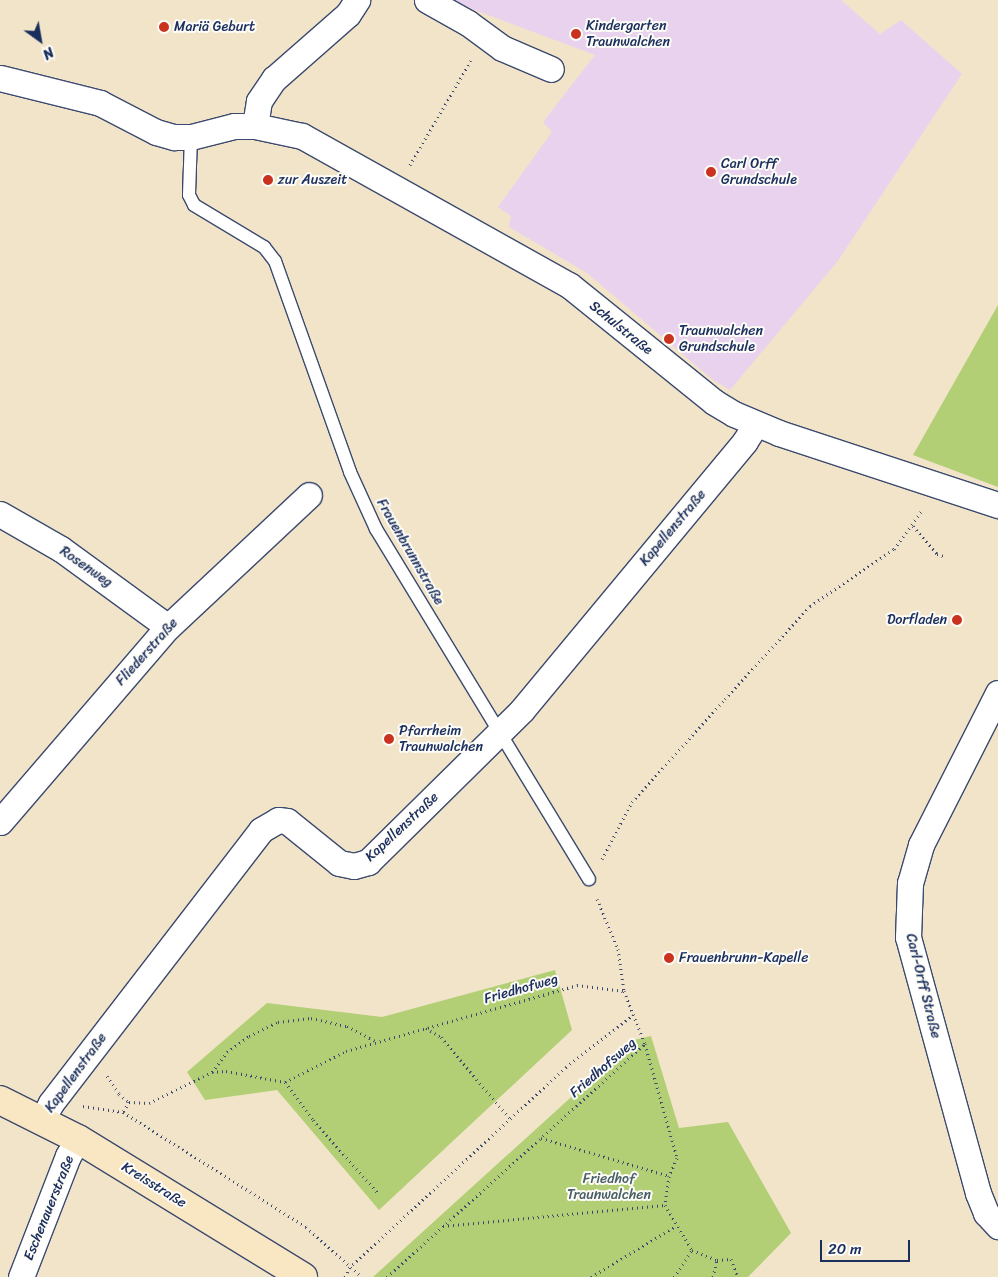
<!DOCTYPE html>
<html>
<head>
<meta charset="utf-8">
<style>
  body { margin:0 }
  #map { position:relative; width:998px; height:1277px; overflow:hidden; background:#f2e4c9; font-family:Sriracha,sans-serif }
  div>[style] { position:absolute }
  .built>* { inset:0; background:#e9d2ed }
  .green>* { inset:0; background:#b2cf75 }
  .path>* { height:3px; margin-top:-1.5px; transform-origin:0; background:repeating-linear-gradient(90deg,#3b4a6e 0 1px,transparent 0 5px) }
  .roads { filter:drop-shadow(1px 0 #3b4a6e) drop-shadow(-1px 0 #3b4a6e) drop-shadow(0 1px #3b4a6e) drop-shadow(0 -1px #3b4a6e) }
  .lane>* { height:12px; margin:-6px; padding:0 6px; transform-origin:6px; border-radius:6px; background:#fff }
  .street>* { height:25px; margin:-12.5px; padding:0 12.5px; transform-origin:12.5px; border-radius:12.5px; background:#fff }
  .secondary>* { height:28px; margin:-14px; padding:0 14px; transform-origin:14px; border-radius:14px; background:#f9e7c3 }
  .dots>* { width:14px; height:14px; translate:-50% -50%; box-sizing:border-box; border:2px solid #fdfcf7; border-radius:50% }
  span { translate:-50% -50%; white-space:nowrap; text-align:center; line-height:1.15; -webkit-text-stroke:4px #fdfcf7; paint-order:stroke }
  .poi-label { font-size:14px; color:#1b2f5e }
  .left { translate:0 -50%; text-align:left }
  .right { translate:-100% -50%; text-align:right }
  .street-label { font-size:14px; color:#1b2f5e }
  .park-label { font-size:14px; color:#485f65 }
  .north { position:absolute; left:15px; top:15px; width:50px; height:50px; -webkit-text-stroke:4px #fdfcf7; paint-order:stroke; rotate:148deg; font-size:14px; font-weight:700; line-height:20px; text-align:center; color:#1b2f5e }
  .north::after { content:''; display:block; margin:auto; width:18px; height:22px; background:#1b2f5e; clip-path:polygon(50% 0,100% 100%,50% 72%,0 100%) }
  .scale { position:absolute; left:820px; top:1240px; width:90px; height:22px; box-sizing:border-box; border:2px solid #1b2f5e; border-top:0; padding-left:6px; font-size:15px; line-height:18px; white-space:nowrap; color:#1b2f5e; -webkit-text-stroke:4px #fdfcf7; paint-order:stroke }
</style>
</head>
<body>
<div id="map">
  <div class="built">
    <div style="clip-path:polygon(448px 0,841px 0,880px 34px,901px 20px,962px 74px,837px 262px,730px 390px,713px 380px,587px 273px,509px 227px,511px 216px,498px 207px,552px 132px,543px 122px,595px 55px)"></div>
  </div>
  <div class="green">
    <div style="clip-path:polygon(998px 305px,998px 487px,913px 455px)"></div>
    <div style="clip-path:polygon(555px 970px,572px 1030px,379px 1210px,277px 1090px,205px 1100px,187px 1072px,267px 1003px,382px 1017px)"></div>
    <div style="clip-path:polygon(651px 1036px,679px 1128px,728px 1122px,791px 1233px,748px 1277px,373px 1277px,634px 1040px)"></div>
  </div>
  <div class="path">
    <div style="left:410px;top:165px;width:121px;rotate:-59.8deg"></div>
    <div style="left:913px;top:526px;width:37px;rotate:49deg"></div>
    <div style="left:937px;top:554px;width:9px;rotate:18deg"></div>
    <div style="left:602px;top:859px;width:64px;rotate:-62.2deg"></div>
    <div style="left:632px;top:802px;width:139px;rotate:-47.9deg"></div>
    <div style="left:725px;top:699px;width:126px;rotate:-47.6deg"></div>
    <div style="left:810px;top:606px;width:102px;rotate:-34.2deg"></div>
    <div style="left:894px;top:549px;width:48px;rotate:-54.3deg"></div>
    <div style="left:597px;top:899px;width:54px;rotate:67.2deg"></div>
    <div style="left:618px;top:949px;width:42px;rotate:81.9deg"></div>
    <div style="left:624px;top:991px;width:57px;rotate:68.4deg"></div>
    <div style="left:645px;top:1044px;width:118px;rotate:74.3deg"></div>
    <div style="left:677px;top:1158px;width:20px;rotate:114deg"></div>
    <div style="left:669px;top:1176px;width:29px;rotate:98deg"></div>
    <div style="left:665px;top:1205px;width:52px;rotate:59deg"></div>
    <div style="left:692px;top:1250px;width:27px;rotate:22deg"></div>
    <div style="left:717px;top:1260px;width:14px;rotate:-4deg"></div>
    <div style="left:731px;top:1259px;width:19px;rotate:69deg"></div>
    <div style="left:426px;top:1028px;width:17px;rotate:31deg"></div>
    <div style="left:441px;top:1037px;width:107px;rotate:49.9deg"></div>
    <div style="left:212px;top:1072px;width:25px;rotate:-53deg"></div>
    <div style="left:227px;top:1052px;width:27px;rotate:-36deg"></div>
    <div style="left:249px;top:1036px;width:32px;rotate:-26deg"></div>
    <div style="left:278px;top:1022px;width:33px;rotate:-7deg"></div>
    <div style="left:311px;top:1018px;width:37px;rotate:13deg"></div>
    <div style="left:347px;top:1026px;width:32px;rotate:28deg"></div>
    <div style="left:107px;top:1076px;width:22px;rotate:56deg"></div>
    <div style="left:119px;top:1094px;width:13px;rotate:39deg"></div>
    <div style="left:129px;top:1102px;width:12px;rotate:121deg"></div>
    <div style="left:285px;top:1082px;width:47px;rotate:53.6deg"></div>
    <div style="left:313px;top:1120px;width:99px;rotate:48.3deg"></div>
    <div style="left:129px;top:1102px;width:20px;rotate:3deg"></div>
    <div style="left:149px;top:1103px;width:70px;rotate:-26.2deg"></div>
    <div style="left:212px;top:1072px;width:14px;rotate:-4deg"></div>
    <div style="left:226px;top:1071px;width:60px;rotate:10.6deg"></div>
    <div style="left:285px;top:1082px;width:68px;rotate:-26.9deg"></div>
    <div style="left:346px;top:1051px;width:240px;rotate:-15.9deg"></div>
    <div style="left:577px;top:985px;width:47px;rotate:7.3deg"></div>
    <div style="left:83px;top:1106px;width:40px;rotate:8.5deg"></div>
    <div style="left:123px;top:1112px;width:216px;rotate:32.1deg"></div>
    <div style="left:306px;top:1227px;width:75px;rotate:41.8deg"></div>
    <div style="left:541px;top:1138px;width:134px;rotate:16.5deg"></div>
    <div style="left:443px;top:1226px;width:223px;rotate:-5.4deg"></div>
    <div style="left:345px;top:1277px;width:10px;rotate:-66deg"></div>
    <div style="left:349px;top:1268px;width:296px;rotate:-42.8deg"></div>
    <div style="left:566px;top:1067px;width:85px;rotate:-37.8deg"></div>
    <div style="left:387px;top:1277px;width:348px;rotate:-42.1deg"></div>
    <div style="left:591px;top:1277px;width:99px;rotate:-31deg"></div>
    <div style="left:674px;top:1277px;width:32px;rotate:-56deg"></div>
    <div style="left:713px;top:1277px;width:17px;rotate:-77deg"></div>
  </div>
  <div class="roads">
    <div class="lane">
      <div style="left:191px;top:137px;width:58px;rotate:92deg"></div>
      <div style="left:189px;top:195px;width:11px;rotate:63deg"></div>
      <div style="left:194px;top:205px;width:82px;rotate:31deg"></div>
      <div style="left:264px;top:247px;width:18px;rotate:52deg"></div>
      <div style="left:275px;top:261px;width:224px;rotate:70.4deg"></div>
      <div style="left:350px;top:472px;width:63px;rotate:65.5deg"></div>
      <div style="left:376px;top:529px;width:410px;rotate:58.7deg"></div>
    </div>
    <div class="street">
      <div style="left:427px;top:0;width:47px;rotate:29.3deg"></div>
      <div style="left:468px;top:23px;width:42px;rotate:36.3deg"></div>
      <div style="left:502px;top:48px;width:53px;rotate:23.2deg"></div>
      <div style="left:0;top:78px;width:103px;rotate:14deg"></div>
      <div style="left:100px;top:103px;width:63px;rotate:27.4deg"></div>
      <div style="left:156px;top:132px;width:19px;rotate:16deg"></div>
      <div style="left:174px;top:137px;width:17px"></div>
      <div style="left:191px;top:137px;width:44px;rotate:-14.3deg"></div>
      <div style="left:234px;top:126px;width:21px"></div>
      <div style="left:255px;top:126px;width:48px;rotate:12deg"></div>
      <div style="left:302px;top:136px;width:306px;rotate:29.2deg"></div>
      <div style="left:569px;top:285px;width:186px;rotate:38.9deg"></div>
      <div style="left:714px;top:402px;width:23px;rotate:31deg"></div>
      <div style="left:734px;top:414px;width:49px;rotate:22.9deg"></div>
      <div style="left:779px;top:433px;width:231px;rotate:18.2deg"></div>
      <div style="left:255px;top:126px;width:25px;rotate:-81deg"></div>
      <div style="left:259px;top:101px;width:27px;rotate:-56deg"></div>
      <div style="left:274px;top:79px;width:98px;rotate:-41.3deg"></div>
      <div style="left:348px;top:14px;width:17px;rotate:-57deg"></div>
      <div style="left:0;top:514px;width:70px;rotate:29.8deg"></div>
      <div style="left:61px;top:549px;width:132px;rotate:36.1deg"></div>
      <div style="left:998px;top:693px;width:170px;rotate:116.9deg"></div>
      <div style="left:921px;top:845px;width:40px;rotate:106deg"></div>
      <div style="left:910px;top:883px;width:54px;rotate:92.1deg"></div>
      <div style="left:908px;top:937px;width:265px;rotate:74.7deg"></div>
      <div style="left:978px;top:1193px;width:22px;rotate:68deg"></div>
      <div style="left:986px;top:1213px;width:18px;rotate:47deg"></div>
      <div style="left:0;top:822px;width:257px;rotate:-49.3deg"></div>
      <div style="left:168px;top:627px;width:193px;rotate:-43.1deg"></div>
      <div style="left:42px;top:1120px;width:19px;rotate:-62deg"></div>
      <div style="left:51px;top:1103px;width:344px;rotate:-52.4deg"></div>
      <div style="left:261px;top:830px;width:20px;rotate:-30deg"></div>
      <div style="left:278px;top:820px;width:9px;rotate:6deg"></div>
      <div style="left:287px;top:821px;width:67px;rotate:38.9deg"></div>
      <div style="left:339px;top:863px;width:15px;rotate:11deg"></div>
      <div style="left:354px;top:866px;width:15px;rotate:-16deg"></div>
      <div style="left:368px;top:862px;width:216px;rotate:-44.6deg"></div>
      <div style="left:522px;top:710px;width:349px;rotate:-50.3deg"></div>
      <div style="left:745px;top:441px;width:20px;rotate:-57deg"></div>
      <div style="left:21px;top:1277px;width:130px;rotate:-68.8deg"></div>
      <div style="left:68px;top:1156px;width:20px;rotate:-60deg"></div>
    </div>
    <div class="secondary">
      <div style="left:0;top:1100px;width:87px;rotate:26.6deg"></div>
      <div style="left:78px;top:1139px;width:264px;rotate:31.5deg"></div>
    </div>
  </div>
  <div class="dots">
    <div style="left:164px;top:27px;background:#c8321e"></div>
    <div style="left:576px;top:34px;background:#c8321e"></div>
    <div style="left:711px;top:172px;background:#c8321e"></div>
    <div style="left:268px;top:180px;background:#c8321e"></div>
    <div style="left:669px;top:339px;background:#c8321e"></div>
    <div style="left:957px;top:620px;background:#c8321e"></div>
    <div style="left:389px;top:739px;background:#c8321e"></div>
    <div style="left:669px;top:958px;background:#c8321e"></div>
  </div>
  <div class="poi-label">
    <span class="left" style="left:586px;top:34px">Kindergarten<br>Traunwalchen</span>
    <span class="left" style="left:174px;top:27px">Mariä Geburt</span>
    <span class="left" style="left:721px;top:172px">Carl Orff<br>Grundschule</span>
    <span class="left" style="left:278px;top:180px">zur Auszeit</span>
    <span class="left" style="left:679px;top:339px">Traunwalchen<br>Grundschule</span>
    <span class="right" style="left:947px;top:620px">Dorfladen</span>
    <span class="left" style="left:399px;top:739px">Pfarrheim<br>Traunwalchen</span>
    <span class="left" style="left:679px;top:958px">Frauenbrunn-Kapelle</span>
  </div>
  <div class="street-label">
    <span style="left:621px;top:328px;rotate:39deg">Schulstraße</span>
    <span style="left:673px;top:528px;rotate:-50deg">Kapellenstraße</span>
    <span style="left:410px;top:552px;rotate:60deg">Frauenbrunnstraße</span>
    <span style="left:86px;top:567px;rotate:35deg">Rosenweg</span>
    <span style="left:147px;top:652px;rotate:-48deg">Fliederstraße</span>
    <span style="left:402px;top:827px;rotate:-43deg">Kapellenstraße</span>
    <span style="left:923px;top:986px;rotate:76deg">Carl-Orff Straße</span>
    <span style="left:521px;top:989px;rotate:-16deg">Friedhofweg</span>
    <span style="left:603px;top:1068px;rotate:-41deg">Friedhofsweg</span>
    <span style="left:76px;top:1073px;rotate:-54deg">Kapellenstraße</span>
    <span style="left:154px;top:1185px;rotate:32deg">Kreisstraße</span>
    <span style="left:49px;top:1208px;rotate:-68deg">Eschenauerstraße</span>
  </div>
  <div class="park-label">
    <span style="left:609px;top:1187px">Friedhof<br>Traunwalchen</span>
  </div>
  <div class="north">N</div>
  <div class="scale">20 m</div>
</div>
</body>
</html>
